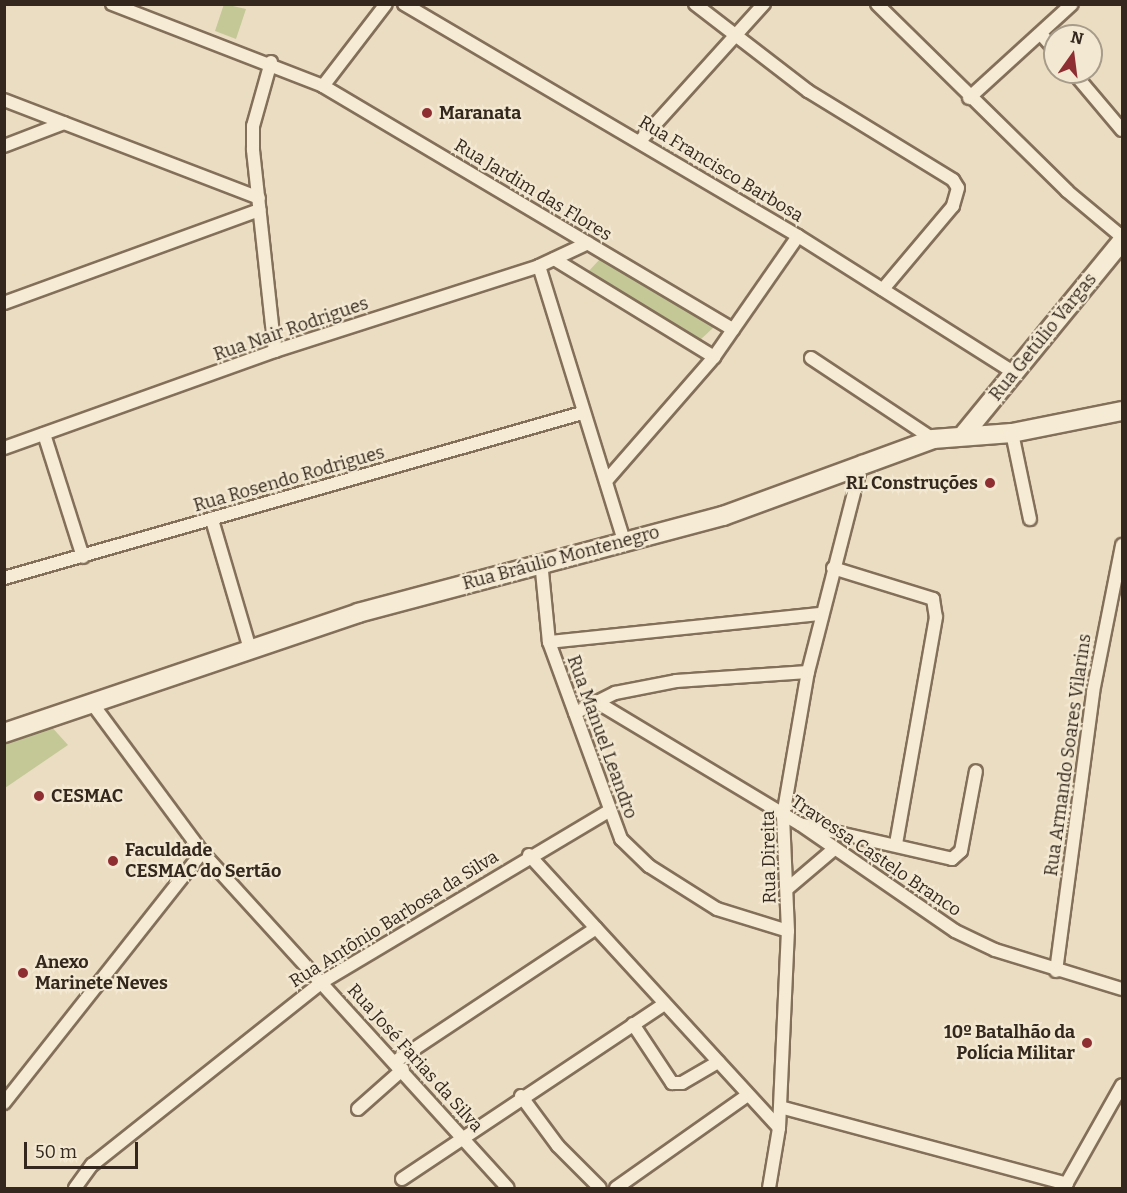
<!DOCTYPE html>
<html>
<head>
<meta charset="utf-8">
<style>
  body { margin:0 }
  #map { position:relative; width:1127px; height:1193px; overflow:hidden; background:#ebddc2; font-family:Bitter,serif }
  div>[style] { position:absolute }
  .green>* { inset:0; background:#c4c897 }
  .roads { filter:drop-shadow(2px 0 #836f5a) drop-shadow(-2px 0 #836f5a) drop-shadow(0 2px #836f5a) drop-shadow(0 -2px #836f5a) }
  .street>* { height:12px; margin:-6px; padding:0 6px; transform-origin:6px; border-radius:6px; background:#f6ebd4 }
  .secondary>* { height:18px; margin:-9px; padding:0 9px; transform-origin:9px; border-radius:9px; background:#f6ebd4 }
  .dots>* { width:16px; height:16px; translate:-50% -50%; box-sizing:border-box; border:3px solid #f3e8d1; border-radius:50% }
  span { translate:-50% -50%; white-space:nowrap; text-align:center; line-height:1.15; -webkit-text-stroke:4.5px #f3e8d1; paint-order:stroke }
  .poi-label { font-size:18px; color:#34281e; font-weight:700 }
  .left { translate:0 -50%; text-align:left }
  .right { translate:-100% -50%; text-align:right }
  .street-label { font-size:18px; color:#34281e }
  .frame { position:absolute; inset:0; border:6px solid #34281e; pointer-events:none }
  .north { position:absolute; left:1043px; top:24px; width:60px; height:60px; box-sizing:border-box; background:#f3e8d1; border:2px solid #a79b89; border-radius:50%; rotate:14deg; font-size:16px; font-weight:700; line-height:24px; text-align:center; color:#34281e }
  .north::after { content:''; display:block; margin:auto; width:21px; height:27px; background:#8e2e33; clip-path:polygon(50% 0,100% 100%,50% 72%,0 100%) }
  .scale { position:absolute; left:24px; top:1142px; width:114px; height:27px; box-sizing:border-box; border:3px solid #34281e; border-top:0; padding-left:8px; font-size:18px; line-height:21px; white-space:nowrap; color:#34281e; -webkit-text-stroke:4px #f3e8d1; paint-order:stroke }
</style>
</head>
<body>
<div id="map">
  <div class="green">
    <div style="clip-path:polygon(224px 4px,246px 9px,236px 39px,215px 31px)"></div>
    <div style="clip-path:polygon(600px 259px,714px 327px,699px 341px,587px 273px)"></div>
    <div style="clip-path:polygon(49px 724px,68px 745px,5px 788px,5px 742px)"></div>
  </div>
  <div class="roads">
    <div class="street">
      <div style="left:112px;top:4px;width:226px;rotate:21.2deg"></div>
      <div style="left:323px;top:86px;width:477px;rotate:30.7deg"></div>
      <div style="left:404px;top:4px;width:457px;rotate:30.5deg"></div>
      <div style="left:798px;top:236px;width:257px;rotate:32.3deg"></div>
      <div style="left:695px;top:4px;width:143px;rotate:37.6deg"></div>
      <div style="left:808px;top:91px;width:170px;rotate:31.5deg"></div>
      <div style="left:953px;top:180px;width:9px;rotate:58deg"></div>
      <div style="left:958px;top:188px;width:19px;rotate:106deg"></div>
      <div style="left:953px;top:206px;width:109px;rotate:130.1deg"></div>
      <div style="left:877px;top:4px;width:267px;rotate:44.5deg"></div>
      <div style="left:1067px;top:191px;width:72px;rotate:39.9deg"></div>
      <div style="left:1041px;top:34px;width:21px;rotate:49deg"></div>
      <div style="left:271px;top:62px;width:66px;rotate:105.7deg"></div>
      <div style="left:253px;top:126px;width:24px;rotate:90deg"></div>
      <div style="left:253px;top:150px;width:202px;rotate:83.8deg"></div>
      <div style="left:1073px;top:72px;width:76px;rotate:49.8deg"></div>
      <div style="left:323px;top:86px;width:103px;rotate:-52.5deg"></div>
      <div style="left:969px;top:98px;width:139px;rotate:-42.4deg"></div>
      <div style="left:4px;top:100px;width:273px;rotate:21deg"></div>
      <div style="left:640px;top:141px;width:185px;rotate:-47.9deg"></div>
      <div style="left:4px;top:146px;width:64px;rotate:-21deg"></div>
      <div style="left:554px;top:259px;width:188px;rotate:31.5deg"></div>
      <div style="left:539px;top:266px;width:287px;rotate:72.8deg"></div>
      <div style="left:4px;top:303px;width:272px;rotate:-20deg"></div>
      <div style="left:811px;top:358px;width:146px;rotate:33.6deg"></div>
      <div style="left:1012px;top:433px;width:88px;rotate:78.2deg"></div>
      <div style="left:44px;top:434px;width:129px;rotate:72.4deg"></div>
      <div style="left:4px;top:448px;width:288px;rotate:-19.7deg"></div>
      <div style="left:275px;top:351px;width:277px;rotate:-17.8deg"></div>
      <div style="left:539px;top:266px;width:54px;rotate:-25.1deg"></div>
      <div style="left:606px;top:481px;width:164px;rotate:-48.9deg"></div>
      <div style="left:714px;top:357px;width:147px;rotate:-55.2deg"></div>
      <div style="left:212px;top:520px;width:134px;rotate:73.6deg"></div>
      <div style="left:541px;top:561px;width:81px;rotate:84.4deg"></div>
      <div style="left:549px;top:642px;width:210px;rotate:69.9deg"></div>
      <div style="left:621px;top:839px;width:39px;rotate:44deg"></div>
      <div style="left:649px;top:866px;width:80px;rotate:32.3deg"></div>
      <div style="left:717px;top:909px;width:74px;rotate:17.2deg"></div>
      <div style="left:833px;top:568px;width:105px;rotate:17.2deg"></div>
      <div style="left:933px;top:599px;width:18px;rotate:81deg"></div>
      <div style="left:936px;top:617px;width:231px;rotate:100deg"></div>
      <div style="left:4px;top:578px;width:601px;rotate:-15.93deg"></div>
      <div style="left:549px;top:642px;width:273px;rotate:-5.9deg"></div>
      <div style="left:595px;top:701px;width:239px;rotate:31deg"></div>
      <div style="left:800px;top:824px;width:188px;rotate:34.6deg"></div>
      <div style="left:955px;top:931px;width:44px;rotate:25.4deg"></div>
      <div style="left:995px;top:950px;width:133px;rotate:17.1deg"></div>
      <div style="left:91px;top:702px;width:187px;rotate:53.5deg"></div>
      <div style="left:202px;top:852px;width:454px;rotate:47.7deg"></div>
      <div style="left:575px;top:713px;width:45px;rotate:-26.6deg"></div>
      <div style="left:615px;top:693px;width:62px;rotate:-11.1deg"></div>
      <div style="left:676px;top:681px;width:132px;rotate:-3.9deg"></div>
      <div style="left:804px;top:825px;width:152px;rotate:12.9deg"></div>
      <div style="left:952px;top:859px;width:12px;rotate:-42deg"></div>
      <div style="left:961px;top:851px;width:81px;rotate:-79.4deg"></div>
      <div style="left:529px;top:855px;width:370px;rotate:47.5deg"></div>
      <div style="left:787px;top:889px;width:62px;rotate:-40.4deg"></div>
      <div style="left:1056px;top:971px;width:281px;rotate:-82.4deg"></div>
      <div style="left:1093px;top:692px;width:150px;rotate:-78.8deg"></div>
      <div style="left:633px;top:1024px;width:71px;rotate:56.5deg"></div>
      <div style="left:672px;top:1083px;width:10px"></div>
      <div style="left:682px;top:1083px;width:42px;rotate:-30.3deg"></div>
      <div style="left:396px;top:1061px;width:240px;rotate:-33.6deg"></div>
      <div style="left:521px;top:1096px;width:62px;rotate:53.5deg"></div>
      <div style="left:558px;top:1146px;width:59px;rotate:45deg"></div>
      <div style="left:4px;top:1103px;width:320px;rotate:-51.7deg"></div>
      <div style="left:780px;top:1107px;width:297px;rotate:15deg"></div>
      <div style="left:358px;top:1109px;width:60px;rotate:-41.6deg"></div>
      <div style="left:402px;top:1179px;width:315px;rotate:-33.7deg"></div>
      <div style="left:75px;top:1188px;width:29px;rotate:-54deg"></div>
      <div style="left:92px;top:1165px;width:294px;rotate:-38.5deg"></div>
      <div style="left:322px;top:982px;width:332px;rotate:-30.8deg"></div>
      <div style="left:616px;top:1188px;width:161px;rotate:-35.2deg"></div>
      <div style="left:769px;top:1188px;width:61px;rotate:-80.5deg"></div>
      <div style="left:779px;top:1128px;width:197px;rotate:-87.4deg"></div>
      <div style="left:788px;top:931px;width:115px;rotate:-92.5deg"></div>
      <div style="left:783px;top:816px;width:146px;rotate:-80.2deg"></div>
      <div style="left:808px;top:672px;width:217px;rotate:-75.6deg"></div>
      <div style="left:1064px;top:1188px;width:118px;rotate:-60.6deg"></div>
    </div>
    <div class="secondary">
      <div style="left:964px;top:434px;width:249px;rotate:-50.7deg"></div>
      <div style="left:4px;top:733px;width:374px;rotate:-18.7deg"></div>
      <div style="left:358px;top:613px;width:378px;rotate:-14.9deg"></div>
      <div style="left:723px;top:516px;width:224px;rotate:-20.1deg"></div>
      <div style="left:933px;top:439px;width:79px;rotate:-4.3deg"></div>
      <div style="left:1012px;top:433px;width:112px;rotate:-11.3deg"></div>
    </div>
  </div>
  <div class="dots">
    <div style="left:427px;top:113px;background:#8e2e33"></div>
    <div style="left:990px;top:483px;background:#8e2e33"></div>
    <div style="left:39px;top:796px;background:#8e2e33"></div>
    <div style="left:113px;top:861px;background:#8e2e33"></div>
    <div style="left:23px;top:973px;background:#8e2e33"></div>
    <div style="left:1087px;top:1043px;background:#8e2e33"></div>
  </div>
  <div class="poi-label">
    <span class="left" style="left:439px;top:113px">Maranata</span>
    <span class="right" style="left:978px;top:483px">RL Construções</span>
    <span class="left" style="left:51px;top:796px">CESMAC</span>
    <span class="left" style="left:125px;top:861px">Faculdade<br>CESMAC do Sertão</span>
    <span class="left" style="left:35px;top:973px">Anexo<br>Marinete Neves</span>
    <span class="right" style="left:1075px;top:1043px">10º Batalhão da<br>Polícia Militar</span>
  </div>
  <div class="street-label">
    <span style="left:721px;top:169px;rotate:31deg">Rua Francisco Barbosa</span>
    <span style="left:533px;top:190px;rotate:31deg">Rua Jardim das Flores</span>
    <span style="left:291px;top:329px;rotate:-19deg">Rua Nair Rodrigues</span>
    <span style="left:1043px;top:337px;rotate:-51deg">Rua Getúlio Vargas</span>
    <span style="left:289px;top:479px;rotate:-16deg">Rua Rosendo Rodrigues</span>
    <span style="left:561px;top:558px;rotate:-15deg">Rua Bráulio Montenegro</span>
    <span style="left:602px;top:737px;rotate:70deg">Rua Manuel Leandro</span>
    <span style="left:1068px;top:755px;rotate:-82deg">Rua Armando Soares Vilarins</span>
    <span style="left:876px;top:856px;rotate:34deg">Travessa Castelo Branco</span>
    <span style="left:769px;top:857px;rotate:-91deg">Rua Direita</span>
    <span style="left:394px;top:919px;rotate:-32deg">Rua Antônio Barbosa da Silva</span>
    <span style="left:415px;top:1058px;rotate:48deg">Rua José Farias da Silva</span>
  </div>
  <div class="frame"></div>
  <div class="north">N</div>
  <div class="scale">50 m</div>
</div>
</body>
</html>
